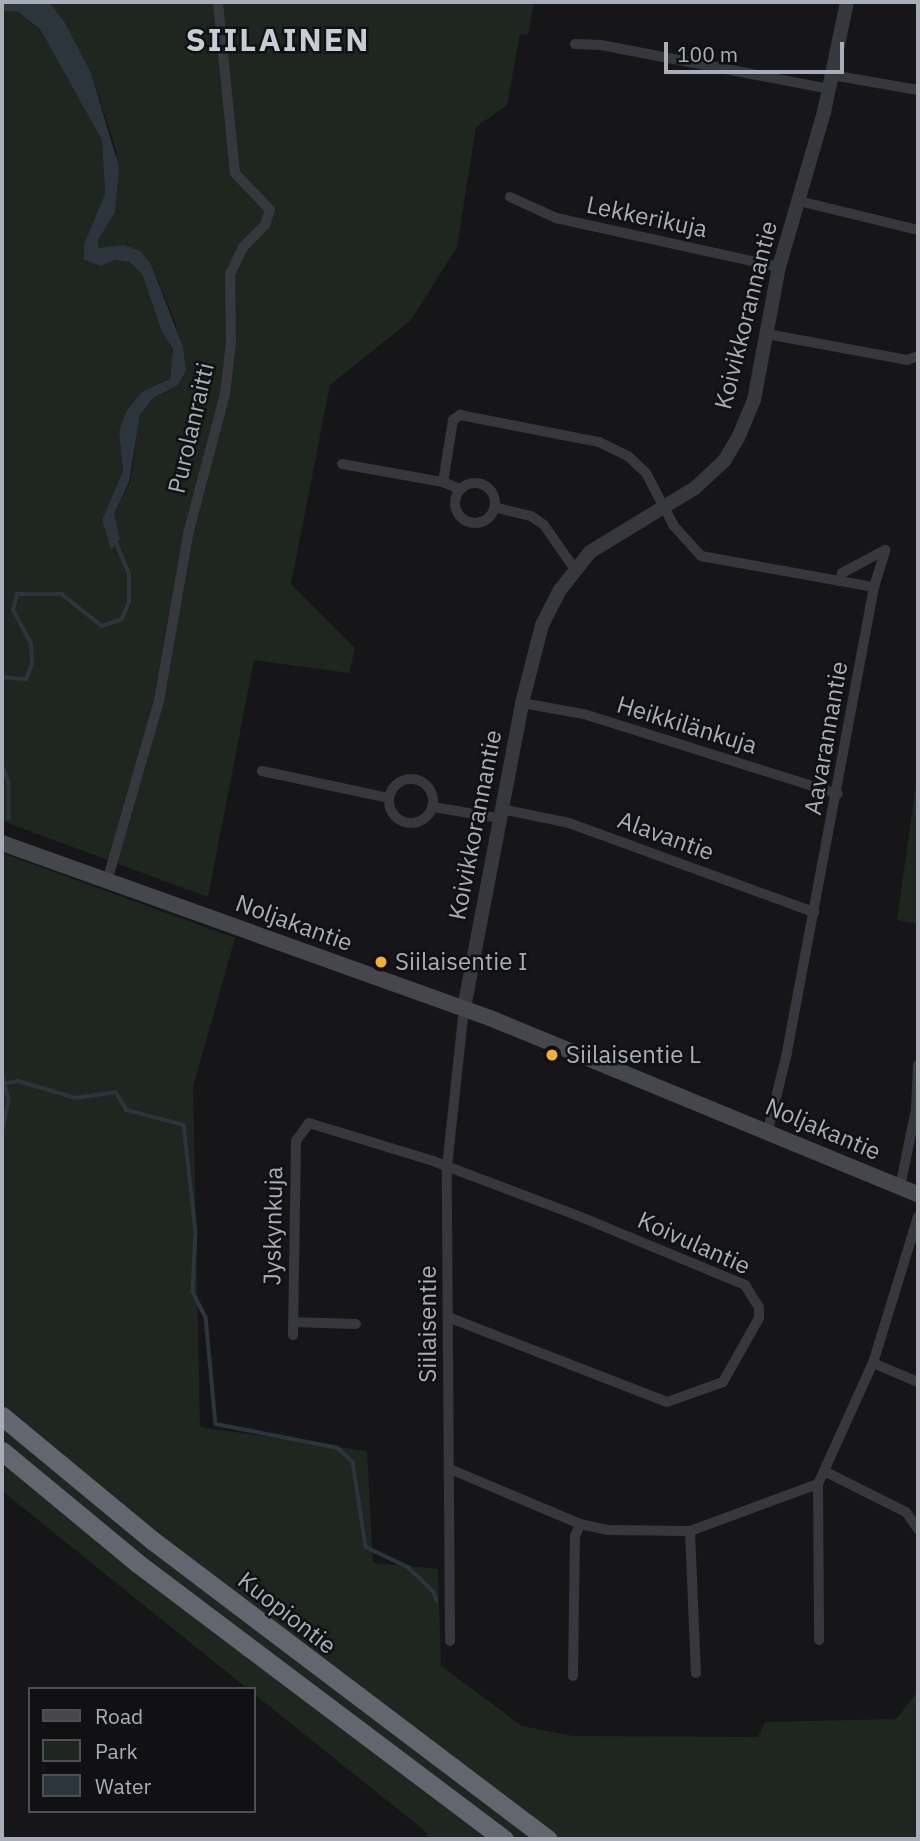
<!DOCTYPE html>
<html>
<head>
<meta charset="utf-8">
<style>
  body { margin:0 }
  #map { position:relative; width:920px; height:1841px; overflow:hidden; background:#161618; font-family:"IBM Plex Sans",sans-serif }
  div>[style] { position:absolute }
  .green>* { inset:0; background:#1e261f }
  .water>* { inset:0; background:#2c353c }
  .stream>* { height:3.5px; margin:-1.75px; padding:0 1.75px; transform-origin:1.75px; border-radius:1.75px; background:#2c353c }
  .minor>* { height:10px; margin:-5px; padding:0 5px; transform-origin:5px; border-radius:5px; background:#37383d }
  .minor>.ring { margin:-5px; padding:0; box-sizing:content-box; background:none; border:10px solid #37383d; border-radius:50% }
  .tertiary>* { height:14px; margin:-7px; padding:0 7px; transform-origin:7px; border-radius:7px; background:#37383d }
  .secondary>* { height:16px; margin:-8px; padding:0 8px; transform-origin:8px; border-radius:8px; background:#45474d }
  .motorway>* { height:19px; margin:-9.5px; padding:0 9.5px; transform-origin:9.5px; border-radius:9.5px; background:#63666e }
  .dots>* { width:19px; height:19px; translate:-50% -50%; box-sizing:border-box; border:4px solid #111113; border-radius:50% }
  span { translate:-50% -50%; white-space:nowrap; text-align:center; line-height:1.15; -webkit-text-stroke:5px #111113; paint-order:stroke }
  .street-label { font-size:24px; color:#a8adb8 }
  .poi-label { font-size:24px; color:#a8adb8 }
  .left { translate:0 -50%; text-align:left }
  .district-label { font-size:32px; color:#c9ccd4; font-weight:700; letter-spacing:2px }
  .frame { position:absolute; inset:0; border:4px solid #a8adb8; pointer-events:none }
  .legend { position:absolute; left:28px; top:1687px; width:228px; height:126px; box-sizing:border-box; background:#111113; border:2px solid #4d4f55; margin:0; padding:9px 12px; list-style:none; font-size:21px; color:#a8adb8 }
  .legend li { display:flex; align-items:center; gap:14px; height:35px }
  .legend b { width:35px; border:2px solid #4d4f55 }
  .scale { position:absolute; left:664px; top:42px; width:180px; height:32px; box-sizing:border-box; border:4px solid #a8adb8; border-top:0; padding-left:9px; font-size:21px; line-height:24px; white-space:nowrap; color:#a8adb8; -webkit-text-stroke:5px #111113; paint-order:stroke }
</style>
</head>
<body>
<div id="map">
  <div class="green">
    <div style="clip-path:polygon(49px 2px,534px 2px,528px 35px,520px 34px,507px 105px,476px 127px,457px 247px,411px 320px,330px 385px,291px 584px,355px 648px,349px 673px,254px 660px,208px 897px,2px 821px,2px 11px,18px 12px,40px 29px,102px 139px,105px 194px,84px 244px,84px 260px,101px 266px,115px 260px,130px 262px,142px 274px,162px 332px,173px 349px,170px 379px,143px 391px,119px 430px,123px 471px,102px 520px,111px 550px,120px 539px,114px 514px,130px 482px,140px 415px,152px 398px,178px 385px,186px 371px,176px 325px,151px 263px,100px 248px,98px 240px,114px 212px,116px 150px,91px 73px)"></div>
    <div style="clip-path:polygon(918px 770px,918px 924px,897px 920px)"></div>
    <div style="clip-path:polygon(2px 853px,235px 938px,193px 1087px,200px 1427px,367px 1451px,373px 1563px,438px 1569px,441px 1666px,522px 1726px,573px 1736px,758px 1737px,765px 1722px,896px 1719px,918px 1691px,918px 1839px,429px 1839px,425px 1831px,254px 1694px,254px 1689px,248px 1689px,2px 1491px)"></div>
  </div>
  <div class="water">
    <div style="clip-path:polygon(2px 2px,49px 2px,65px 23px,91px 73px,119px 167px,115px 212px,98px 240px,99px 248px,124px 245px,140px 251px,151px 264px,183px 347px,186px 371px,178px 385px,153px 398px,140px 415px,129px 482px,114px 514px,120px 539px,111px 550px,102px 520px,123px 471px,119px 431px,127px 410px,143px 391px,170px 379px,173px 349px,162px 332px,142px 274px,130px 262px,115px 260px,101px 266px,84px 260px,84px 244px,105px 194px,102px 140px,40px 29px,18px 12px,2px 11px)"></div>
  </div>
  <div class="stream">
    <div style="left:2px;top:677px;width:24px;rotate:5deg"></div>
    <div style="left:26px;top:679px;width:16px;rotate:-68deg"></div>
    <div style="left:32px;top:664px;width:20px;rotate:-93deg"></div>
    <div style="left:31px;top:644px;width:38px;rotate:-118deg"></div>
    <div style="left:13px;top:610px;width:16px;rotate:-76deg"></div>
    <div style="left:17px;top:594px;width:45px"></div>
    <div style="left:62px;top:594px;width:51px;rotate:38.7deg"></div>
    <div style="left:102px;top:626px;width:21px;rotate:-19deg"></div>
    <div style="left:122px;top:619px;width:18px;rotate:-68deg"></div>
    <div style="left:129px;top:602px;width:28px;rotate:-90deg"></div>
    <div style="left:129px;top:574px;width:36px;rotate:-113deg"></div>
    <div style="left:2px;top:765px;width:18px;rotate:68deg"></div>
    <div style="left:9px;top:782px;width:36px;rotate:90deg"></div>
    <div style="left:2px;top:1072px;width:30px;rotate:76deg"></div>
    <div style="left:9px;top:1101px;width:33px;rotate:102deg"></div>
    <div style="left:7px;top:1083px;width:11px;rotate:-10deg"></div>
    <div style="left:18px;top:1081px;width:60px;rotate:16.3deg"></div>
    <div style="left:76px;top:1098px;width:40px;rotate:-8.5deg"></div>
    <div style="left:116px;top:1092px;width:21px;rotate:59deg"></div>
    <div style="left:127px;top:1110px;width:59px;rotate:14.7deg"></div>
    <div style="left:184px;top:1125px;width:108px;rotate:83.6deg"></div>
    <div style="left:196px;top:1232px;width:60px;rotate:92.9deg"></div>
    <div style="left:193px;top:1292px;width:28px;rotate:63deg"></div>
    <div style="left:206px;top:1317px;width:107px;rotate:84.7deg"></div>
    <div style="left:216px;top:1424px;width:124px;rotate:11.1deg"></div>
    <div style="left:338px;top:1448px;width:21px;rotate:43deg"></div>
    <div style="left:353px;top:1462px;width:86px;rotate:81.3deg"></div>
    <div style="left:366px;top:1547px;width:47px;rotate:25.5deg"></div>
    <div style="left:408px;top:1567px;width:36px;rotate:44deg"></div>
    <div style="left:434px;top:1592px;width:9px;rotate:72deg"></div>
  </div>
  <div class="minor">
    <div style="left:575px;top:44px;width:26px;rotate:2deg"></div>
    <div style="left:601px;top:45px;width:232px;rotate:10.9deg"></div>
    <div style="left:832px;top:75px;width:87px;rotate:9.9deg"></div>
    <div style="left:510px;top:197px;width:51px;rotate:24.5deg"></div>
    <div style="left:556px;top:218px;width:228px;rotate:12.4deg"></div>
    <div style="left:799px;top:201px;width:122px;rotate:13.7deg"></div>
    <div style="left:767px;top:334px;width:142px;rotate:10.5deg"></div>
    <div style="left:907px;top:360px;width:12px;rotate:-20deg"></div>
    <div style="left:342px;top:464px;width:103px;rotate:10.1deg"></div>
    <div class="ring" style="left:455px;top:483px;width:30px;height:30px"></div>
    <div style="left:460px;top:489px;width:18px;rotate:-158deg"></div>
    <div style="left:443px;top:482px;width:63px;rotate:-80.8deg"></div>
    <div style="left:453px;top:420px;width:9px;rotate:-36deg"></div>
    <div style="left:460px;top:415px;width:142px;rotate:11deg"></div>
    <div style="left:599px;top:442px;width:32px;rotate:26deg"></div>
    <div style="left:628px;top:456px;width:25px;rotate:43deg"></div>
    <div style="left:646px;top:473px;width:60px;rotate:62.2deg"></div>
    <div style="left:674px;top:526px;width:40px;rotate:48deg"></div>
    <div style="left:701px;top:556px;width:176px;rotate:10.2deg"></div>
    <div style="left:874px;top:587px;width:474px;rotate:100.6deg"></div>
    <div style="left:787px;top:1053px;width:79px;rotate:103.9deg"></div>
    <div style="left:494px;top:507px;width:38px;rotate:14deg"></div>
    <div style="left:531px;top:516px;width:16px;rotate:35deg"></div>
    <div style="left:544px;top:525px;width:52px;rotate:55.1deg"></div>
    <div style="left:840px;top:581px;width:8px;rotate:-76deg"></div>
    <div style="left:842px;top:573px;width:49px;rotate:-28.1deg"></div>
    <div style="left:874px;top:587px;width:39px;rotate:-73deg"></div>
    <div style="left:522px;top:703px;width:63px;rotate:10.1deg"></div>
    <div style="left:584px;top:714px;width:266px;rotate:17.5deg"></div>
    <div style="left:262px;top:771px;width:130px;rotate:12deg"></div>
    <div class="ring" style="left:389px;top:779px;width:34px;height:34px"></div>
    <div style="left:433px;top:807px;width:67px;rotate:9.5deg"></div>
    <div style="left:501px;top:809px;width:69px;rotate:11.6deg"></div>
    <div style="left:569px;top:823px;width:261px;rotate:20deg"></div>
    <div style="left:107px;top:881px;width:187px;rotate:-73.9deg"></div>
    <div style="left:159px;top:701px;width:169px;rotate:-80.1deg"></div>
    <div style="left:188px;top:534px;width:145px;rotate:-75.2deg"></div>
    <div style="left:225px;top:394px;width:52px;rotate:-83.4deg"></div>
    <div style="left:231px;top:342px;width:68px;rotate:-90.8deg"></div>
    <div style="left:230px;top:274px;width:30px;rotate:-64deg"></div>
    <div style="left:243px;top:247px;width:31px;rotate:-45deg"></div>
    <div style="left:265px;top:225px;width:16px;rotate:-72deg"></div>
    <div style="left:270px;top:210px;width:51px;rotate:-133.4deg"></div>
    <div style="left:235px;top:173px;width:172px;rotate:-95.7deg"></div>
    <div style="left:900px;top:1187px;width:80px;rotate:-78.4deg"></div>
    <div style="left:916px;top:1109px;width:44px;rotate:-87.4deg"></div>
    <div style="left:293px;top:1322px;width:63px;rotate:1.8deg"></div>
    <div style="left:293px;top:1335px;width:194px;rotate:-89.1deg"></div>
    <div style="left:296px;top:1141px;width:22px;rotate:-54deg"></div>
    <div style="left:309px;top:1123px;width:130px;rotate:17deg"></div>
    <div style="left:433px;top:1161px;width:158px;rotate:20.7deg"></div>
    <div style="left:581px;top:1217px;width:178px;rotate:22.5deg"></div>
    <div style="left:745px;top:1285px;width:26px;rotate:58deg"></div>
    <div style="left:759px;top:1307px;width:11px;rotate:90deg"></div>
    <div style="left:759px;top:1318px;width:73px;rotate:119.4deg"></div>
    <div style="left:723px;top:1382px;width:59px;rotate:160.3deg"></div>
    <div style="left:667px;top:1402px;width:233px;rotate:-158.8deg"></div>
    <div style="left:873px;top:1363px;width:49px;rotate:22.9deg"></div>
    <div style="left:450px;top:1469px;width:141px;rotate:22.9deg"></div>
    <div style="left:580px;top:1524px;width:29px;rotate:12deg"></div>
    <div style="left:608px;top:1530px;width:82px;rotate:0.7deg"></div>
    <div style="left:690px;top:1531px;width:136px;rotate:-20.2deg"></div>
    <div style="left:818px;top:1484px;width:133px;rotate:-65.6deg"></div>
    <div style="left:873px;top:1363px;width:153px;rotate:-72.9deg"></div>
    <div style="left:824px;top:1471px;width:92px;rotate:26.6deg"></div>
    <div style="left:906px;top:1512px;width:21px;rotate:55deg"></div>
    <div style="left:818px;top:1484px;width:156px;rotate:89.6deg"></div>
    <div style="left:690px;top:1531px;width:142px;rotate:87.6deg"></div>
    <div style="left:450px;top:1641px;width:474px;rotate:-90.4deg"></div>
    <div style="left:447px;top:1167px;width:160px;rotate:-83.9deg"></div>
    <div style="left:573px;top:1676px;width:140px;rotate:-89.2deg"></div>
    <div style="left:575px;top:1536px;width:13px;rotate:-67deg"></div>
  </div>
  <div class="tertiary">
    <div style="left:464px;top:1008px;width:310px;rotate:-79.2deg"></div>
    <div style="left:522px;top:703px;width:81px;rotate:-75.6deg"></div>
    <div style="left:542px;top:625px;width:39px;rotate:-63deg"></div>
    <div style="left:560px;top:590px;width:48px;rotate:-51.7deg"></div>
    <div style="left:590px;top:552px;width:123px;rotate:-31.4deg"></div>
    <div style="left:695px;top:488px;width:40px;rotate:-43deg"></div>
    <div style="left:724px;top:461px;width:27px;rotate:-59deg"></div>
    <div style="left:738px;top:438px;width:41px;rotate:-67.2deg"></div>
    <div style="left:754px;top:400px;width:135px;rotate:-79.4deg"></div>
    <div style="left:779px;top:267px;width:161px;rotate:-73.8deg"></div>
    <div style="left:824px;top:112px;width:112px;rotate:-78.2deg"></div>
  </div>
  <div class="secondary">
    <div style="left:2px;top:843px;width:518px;rotate:19.73deg"></div>
    <div style="left:490px;top:1018px;width:463px;rotate:22.4deg"></div>
  </div>
  <div class="motorway">
    <div style="left:2px;top:1416px;width:195px;rotate:39.6deg"></div>
    <div style="left:152px;top:1540px;width:496px;rotate:37.1deg"></div>
    <div style="left:2px;top:1451px;width:174px;rotate:39.6deg"></div>
    <div style="left:136px;top:1562px;width:461px;rotate:37deg"></div>
  </div>
  <div class="dots">
    <div style="left:381px;top:962px;background:#f2b134"></div>
    <div style="left:552px;top:1055px;background:#f2b134"></div>
  </div>
  <div class="street-label">
    <span style="left:647px;top:217px;rotate:12deg">Lekkerikuja</span>
    <span style="left:746px;top:315px;rotate:-76deg">Koivikkorannantie</span>
    <span style="left:191px;top:428px;rotate:-77deg">Purolanraitti</span>
    <span style="left:687px;top:725px;rotate:17deg">Heikkilänkuja</span>
    <span style="left:826px;top:738px;rotate:-80deg">Aavarannantie</span>
    <span style="left:475px;top:825px;rotate:-79deg">Koivikkorannantie</span>
    <span style="left:666px;top:836px;rotate:20deg">Alavantie</span>
    <span style="left:294px;top:923px;rotate:20deg">Noljakantie</span>
    <span style="left:823px;top:1129px;rotate:23deg">Noljakantie</span>
    <span style="left:273px;top:1226px;rotate:-89deg">Jyskynkuja</span>
    <span style="left:694px;top:1243px;rotate:24deg">Koivulantie</span>
    <span style="left:428px;top:1324px;rotate:-90deg">Siilaisentie</span>
    <span style="left:287px;top:1613px;rotate:38deg">Kuopiontie</span>
  </div>
  <div class="poi-label">
    <span class="left" style="left:395px;top:962px">Siilaisentie I</span>
    <span class="left" style="left:566px;top:1055px">Siilaisentie L</span>
  </div>
  <div class="district-label">
    <span style="left:278px;top:39px">SIILAINEN</span>
  </div>
  <div class="frame"></div>
  <ul class="legend">
  <li><b style="height:9px;background:#45474d"></b>Road</li>
  <li><b style="height:19px;background:#1e261f"></b>Park</li>
  <li><b style="height:19px;background:#2c353c"></b>Water</li>
  </ul>
  <div class="scale">100 m</div>
</div>
</body>
</html>
